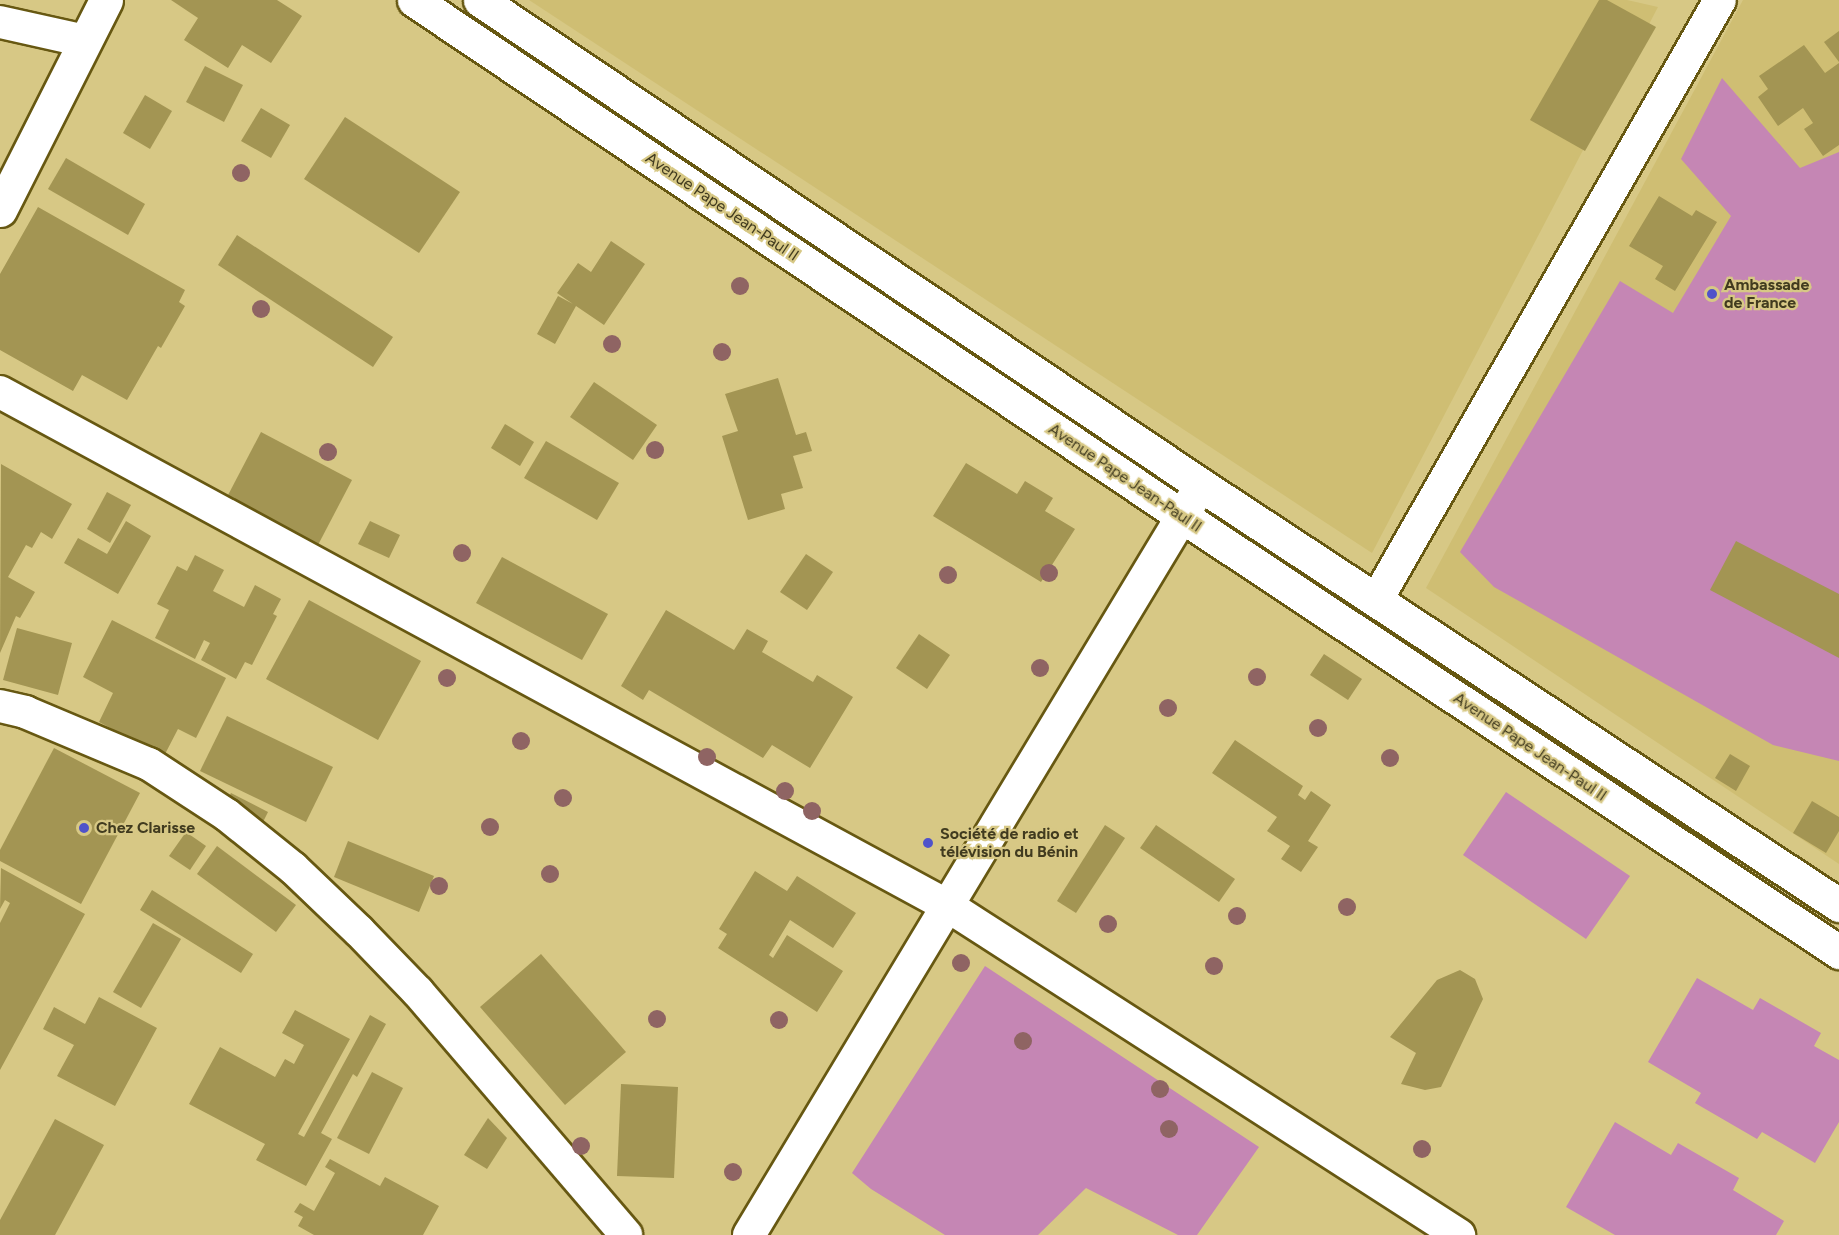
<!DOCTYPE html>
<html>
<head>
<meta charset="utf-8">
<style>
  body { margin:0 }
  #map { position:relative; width:1839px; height:1235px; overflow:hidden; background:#d7c885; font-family:Figtree,sans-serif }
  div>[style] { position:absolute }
  .built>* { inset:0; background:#cfbe73 }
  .green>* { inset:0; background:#c586b4 }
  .building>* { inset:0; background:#a39553 }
  .roads { filter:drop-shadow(2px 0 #675812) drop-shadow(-2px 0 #675812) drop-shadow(0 2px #675812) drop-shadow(0 -2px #675812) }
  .minor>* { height:32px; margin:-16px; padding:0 16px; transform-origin:16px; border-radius:16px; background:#fff }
  .primary>* { height:33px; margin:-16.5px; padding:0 16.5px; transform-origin:16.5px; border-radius:16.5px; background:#fff }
  .trees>* { width:18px; height:18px; margin:-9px; border-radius:50%; background:#8f6463 }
  .dots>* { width:16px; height:16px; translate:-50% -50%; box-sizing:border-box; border:3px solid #d7c885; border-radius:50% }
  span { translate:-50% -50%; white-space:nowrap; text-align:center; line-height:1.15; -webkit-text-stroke:4.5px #d7c885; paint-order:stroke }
  .street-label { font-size:16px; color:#413b1f }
  .poi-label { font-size:16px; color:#413b1f; font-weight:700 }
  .left { translate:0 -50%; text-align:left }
</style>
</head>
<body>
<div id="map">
  <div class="built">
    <div style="clip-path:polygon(529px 0,1627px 0,1658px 7px,1372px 553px)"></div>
    <div style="clip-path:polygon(1743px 0,1839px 0,1839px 864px,1426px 588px)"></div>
  </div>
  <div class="green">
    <div style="clip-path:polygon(1722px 78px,1800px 168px,1839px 152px,1839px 761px,1773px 745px,1494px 587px,1460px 552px,1620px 281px,1673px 313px,1731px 216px,1681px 159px)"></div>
    <div style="clip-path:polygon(1506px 792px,1630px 876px,1586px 939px,1463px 855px)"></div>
    <div style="clip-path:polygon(985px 966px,1259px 1147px,1197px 1235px,1178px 1235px,1086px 1188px,1038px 1235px,945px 1235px,871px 1189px,852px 1173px)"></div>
    <div style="clip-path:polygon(1697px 978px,1753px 1010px,1760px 998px,1821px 1033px,1814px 1046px,1839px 1060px,1839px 1122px,1815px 1163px,1762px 1132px,1757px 1139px,1695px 1103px,1701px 1093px,1648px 1062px)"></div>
    <div style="clip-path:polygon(1615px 1122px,1671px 1155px,1678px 1143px,1739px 1178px,1733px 1190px,1784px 1221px,1776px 1235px,1615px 1235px,1566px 1207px)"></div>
  </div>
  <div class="building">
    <div style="clip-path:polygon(171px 0,277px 0,302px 16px,271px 63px,242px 45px,228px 68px,184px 40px,198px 18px)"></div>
    <div style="clip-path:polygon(1599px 0,1607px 0,1656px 27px,1585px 151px,1530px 120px)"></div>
    <div style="clip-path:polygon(1839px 31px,1839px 62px,1824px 42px)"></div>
    <div style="clip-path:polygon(1804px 45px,1825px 73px,1839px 63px,1839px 145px,1823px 156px,1804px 129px,1813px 123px,1803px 108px,1778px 126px,1758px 97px,1768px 89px,1759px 76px)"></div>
    <div style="clip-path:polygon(205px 66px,243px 85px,224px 122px,186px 102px)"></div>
    <div style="clip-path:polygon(145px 95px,172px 111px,150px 149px,123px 133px)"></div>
    <div style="clip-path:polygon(261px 108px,290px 125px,271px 158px,241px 141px)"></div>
    <div style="clip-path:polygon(345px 117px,460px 192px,419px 253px,304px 179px)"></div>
    <div style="clip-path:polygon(66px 158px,145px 204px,128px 235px,48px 189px)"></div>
    <div style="clip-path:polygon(1659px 196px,1692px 216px,1696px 210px,1717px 222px,1675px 291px,1655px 279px,1663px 266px,1629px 246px)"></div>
    <div style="clip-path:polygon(38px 207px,185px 290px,179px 302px,185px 306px,161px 348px,158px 346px,127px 400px,82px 375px,73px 391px,0 350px,0 274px)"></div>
    <div style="clip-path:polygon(237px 235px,393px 337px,373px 367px,218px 265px)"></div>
    <div style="clip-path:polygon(611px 241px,645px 264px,604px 325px,576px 306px,555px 344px,537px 334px,558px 296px,573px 304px,557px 293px,578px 263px,591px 272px)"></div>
    <div style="clip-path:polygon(778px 378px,796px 435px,806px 432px,812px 451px,793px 456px,803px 488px,781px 494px,785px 509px,748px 520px,722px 436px,738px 431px,725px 394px)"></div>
    <div style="clip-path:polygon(594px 382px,657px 425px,633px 460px,570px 417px)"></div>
    <div style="clip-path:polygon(505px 424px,534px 442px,520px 466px,491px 448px)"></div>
    <div style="clip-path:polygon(261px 432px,352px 480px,318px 545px,227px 497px)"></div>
    <div style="clip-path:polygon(546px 441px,619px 483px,597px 520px,524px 478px)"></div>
    <div style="clip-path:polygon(966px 463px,1017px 494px,1025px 481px,1053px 498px,1045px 511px,1075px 529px,1041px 582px,933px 516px)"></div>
    <div style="clip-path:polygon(1px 464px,72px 504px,52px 539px,41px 532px,32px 548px,26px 545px,8px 577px,35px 592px,20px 618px,16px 616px,0 653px)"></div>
    <div style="clip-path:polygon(107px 492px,131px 505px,110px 543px,87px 529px)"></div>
    <div style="clip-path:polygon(126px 521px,151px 536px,118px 594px,64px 563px,78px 538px,107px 554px)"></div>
    <div style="clip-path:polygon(370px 521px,400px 535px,389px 558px,358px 544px)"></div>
    <div style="clip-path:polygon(1736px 541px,1839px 594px,1839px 658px,1710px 590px)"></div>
    <div style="clip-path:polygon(806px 554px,833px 572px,807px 610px,780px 592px)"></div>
    <div style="clip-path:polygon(195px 555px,224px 570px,213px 591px,244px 607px,255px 585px,281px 599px,273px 614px,277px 616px,252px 665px,245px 662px,236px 679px,201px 660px,210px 643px,204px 640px,195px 659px,155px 638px,169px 610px,157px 604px,177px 566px,187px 571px)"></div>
    <div style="clip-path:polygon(502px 557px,608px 614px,582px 660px,476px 603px)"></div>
    <div style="clip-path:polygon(309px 600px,421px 661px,378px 740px,266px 679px)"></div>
    <div style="clip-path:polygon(666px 610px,734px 650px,747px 629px,768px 641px,762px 652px,813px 682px,817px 675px,853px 697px,810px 768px,772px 745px,763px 758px,649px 690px,643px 700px,621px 686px)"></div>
    <div style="clip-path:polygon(112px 620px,226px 678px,196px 738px,178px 729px,164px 756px,99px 722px,113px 693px,83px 677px)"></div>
    <div style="clip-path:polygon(17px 628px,72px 643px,58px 695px,3px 680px)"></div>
    <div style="clip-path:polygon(919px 634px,950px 655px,927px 689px,896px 668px)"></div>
    <div style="clip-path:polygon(1324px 654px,1362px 679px,1348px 700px,1310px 675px)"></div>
    <div style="clip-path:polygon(227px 716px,333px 767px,306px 822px,200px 771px)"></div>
    <div style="clip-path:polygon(1235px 740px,1303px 786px,1298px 795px,1305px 800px,1311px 791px,1331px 805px,1308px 841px,1318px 847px,1301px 872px,1281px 859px,1290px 846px,1267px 831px,1277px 817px,1212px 773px)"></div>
    <div style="clip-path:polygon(54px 748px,140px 793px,81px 904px,0 861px,0 850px)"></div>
    <div style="clip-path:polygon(1730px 754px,1750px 766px,1736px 791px,1715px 778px)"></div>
    <div style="clip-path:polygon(231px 793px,268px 812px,263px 822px,226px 802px)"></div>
    <div style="clip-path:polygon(1812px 801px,1839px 817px,1839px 831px,1826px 853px,1793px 833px)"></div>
    <div style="clip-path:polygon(1105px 825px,1125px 838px,1076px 913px,1057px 901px)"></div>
    <div style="clip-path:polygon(1156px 825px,1235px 879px,1219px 902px,1140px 848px)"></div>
    <div style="clip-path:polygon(186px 832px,206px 846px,190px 870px,169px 856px)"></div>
    <div style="clip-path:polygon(348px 841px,434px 876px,419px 912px,334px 877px)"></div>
    <div style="clip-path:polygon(217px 846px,296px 905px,276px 932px,197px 874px)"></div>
    <div style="clip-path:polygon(1px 868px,85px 914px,0 1070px,0 923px,10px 903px,5px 900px,0 909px)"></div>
    <div style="clip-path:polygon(755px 871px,787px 891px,797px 876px,856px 913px,833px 948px,790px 920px,769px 955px,773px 958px,787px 935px,843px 971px,817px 1012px,718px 948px,727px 934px,719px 929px)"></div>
    <div style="clip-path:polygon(152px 890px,253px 954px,241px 973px,140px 910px)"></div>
    <div style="clip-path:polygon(153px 923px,181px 939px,141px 1008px,113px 992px)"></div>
    <div style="clip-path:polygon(541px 954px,626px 1052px,565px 1105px,480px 1007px)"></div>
    <div style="clip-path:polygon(1460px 970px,1475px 979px,1483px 999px,1441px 1087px,1425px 1090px,1401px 1084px,1416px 1053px,1390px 1037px,1437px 980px)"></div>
    <div style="clip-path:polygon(99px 997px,157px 1028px,115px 1106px,57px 1076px,74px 1045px,43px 1029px,54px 1007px,85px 1024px)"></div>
    <div style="clip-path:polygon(295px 1010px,350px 1039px,298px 1134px,304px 1137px,370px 1015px,386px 1024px,357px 1077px,353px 1074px,321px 1133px,332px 1139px,306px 1186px,256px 1160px,265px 1144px,189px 1104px,220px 1047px,275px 1077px,285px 1059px,294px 1064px,304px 1045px,282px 1033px)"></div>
    <div style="clip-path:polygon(372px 1072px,403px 1088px,369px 1154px,337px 1138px)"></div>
    <div style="clip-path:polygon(621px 1084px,678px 1087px,674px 1178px,617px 1176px)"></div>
    <div style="clip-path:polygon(488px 1118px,507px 1138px,487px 1169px,464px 1155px)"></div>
    <div style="clip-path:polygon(55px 1119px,104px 1145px,55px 1235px,0 1235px,0 1220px)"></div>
    <div style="clip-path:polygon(330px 1159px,380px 1186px,385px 1177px,439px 1206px,423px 1235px,314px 1235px,298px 1226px,303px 1217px,294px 1212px,300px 1203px,314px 1211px,335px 1173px,325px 1167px)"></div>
  </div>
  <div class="roads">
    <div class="minor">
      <div style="left:0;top:22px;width:88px;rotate:12.5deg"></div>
      <div style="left:0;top:392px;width:1078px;rotate:28.47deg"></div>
      <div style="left:948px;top:906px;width:608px;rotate:32.77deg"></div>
      <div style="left:1376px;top:601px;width:692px;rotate:-60.21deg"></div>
      <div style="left:0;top:706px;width:26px;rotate:13deg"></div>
      <div style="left:25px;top:712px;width:134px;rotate:22.8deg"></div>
      <div style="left:149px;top:764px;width:93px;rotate:33.2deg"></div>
      <div style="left:227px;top:815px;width:85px;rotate:38.8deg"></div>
      <div style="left:293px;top:868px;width:91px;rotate:43.7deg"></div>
      <div style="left:359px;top:931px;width:85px;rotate:46deg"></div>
      <div style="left:418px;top:992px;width:320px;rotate:49.4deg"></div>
      <div style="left:749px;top:1235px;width:876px;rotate:-58.92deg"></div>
    </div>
    <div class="primary">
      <div style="left:414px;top:0;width:925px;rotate:33.9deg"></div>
      <div style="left:1182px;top:516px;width:789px;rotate:33.57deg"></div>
      <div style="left:480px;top:0;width:869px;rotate:33.93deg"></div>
      <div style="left:1201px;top:485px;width:764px;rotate:33.36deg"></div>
      <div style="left:0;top:210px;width:235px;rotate:-63.2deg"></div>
    </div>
  </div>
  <div class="trees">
    <div style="left:241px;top:173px"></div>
    <div style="left:740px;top:286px"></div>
    <div style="left:261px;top:309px"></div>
    <div style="left:612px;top:344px"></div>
    <div style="left:722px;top:352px"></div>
    <div style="left:655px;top:450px"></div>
    <div style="left:328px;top:452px"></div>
    <div style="left:462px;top:553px"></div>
    <div style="left:1049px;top:573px"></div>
    <div style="left:948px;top:575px"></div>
    <div style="left:1040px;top:668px"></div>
    <div style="left:1257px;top:677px"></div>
    <div style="left:447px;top:678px"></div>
    <div style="left:1168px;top:708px"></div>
    <div style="left:1318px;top:728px"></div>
    <div style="left:521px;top:741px"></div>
    <div style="left:707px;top:757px"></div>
    <div style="left:1390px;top:758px"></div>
    <div style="left:785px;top:791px"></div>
    <div style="left:563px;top:798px"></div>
    <div style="left:812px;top:811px"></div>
    <div style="left:490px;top:827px"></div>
    <div style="left:550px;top:874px"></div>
    <div style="left:439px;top:886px"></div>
    <div style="left:1347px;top:907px"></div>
    <div style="left:1237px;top:916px"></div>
    <div style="left:1108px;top:924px"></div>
    <div style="left:961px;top:963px"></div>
    <div style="left:1214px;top:966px"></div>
    <div style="left:657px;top:1019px"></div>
    <div style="left:779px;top:1020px"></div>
    <div style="left:1023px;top:1041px"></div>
    <div style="left:1160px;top:1089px"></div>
    <div style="left:1169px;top:1129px"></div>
    <div style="left:581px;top:1146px"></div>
    <div style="left:1422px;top:1149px"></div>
    <div style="left:733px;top:1172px"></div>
  </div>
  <div class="dots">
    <div style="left:1712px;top:294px;background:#5053ca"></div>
    <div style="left:84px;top:828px;background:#5053ca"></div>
    <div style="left:928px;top:843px;background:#5053ca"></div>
  </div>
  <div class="street-label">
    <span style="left:722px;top:207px;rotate:34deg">Avenue Pape Jean-Paul II</span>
    <span style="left:1125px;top:478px;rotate:34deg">Avenue Pape Jean-Paul II</span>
    <span style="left:1530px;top:747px;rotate:34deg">Avenue Pape Jean-Paul II</span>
  </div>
  <div class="poi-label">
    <span class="left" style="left:1724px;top:294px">Ambassade<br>de France</span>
    <span class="left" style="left:96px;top:828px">Chez Clarisse</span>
    <span class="left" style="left:940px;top:843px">Société de radio et<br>télévision du Bénin</span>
  </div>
</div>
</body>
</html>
